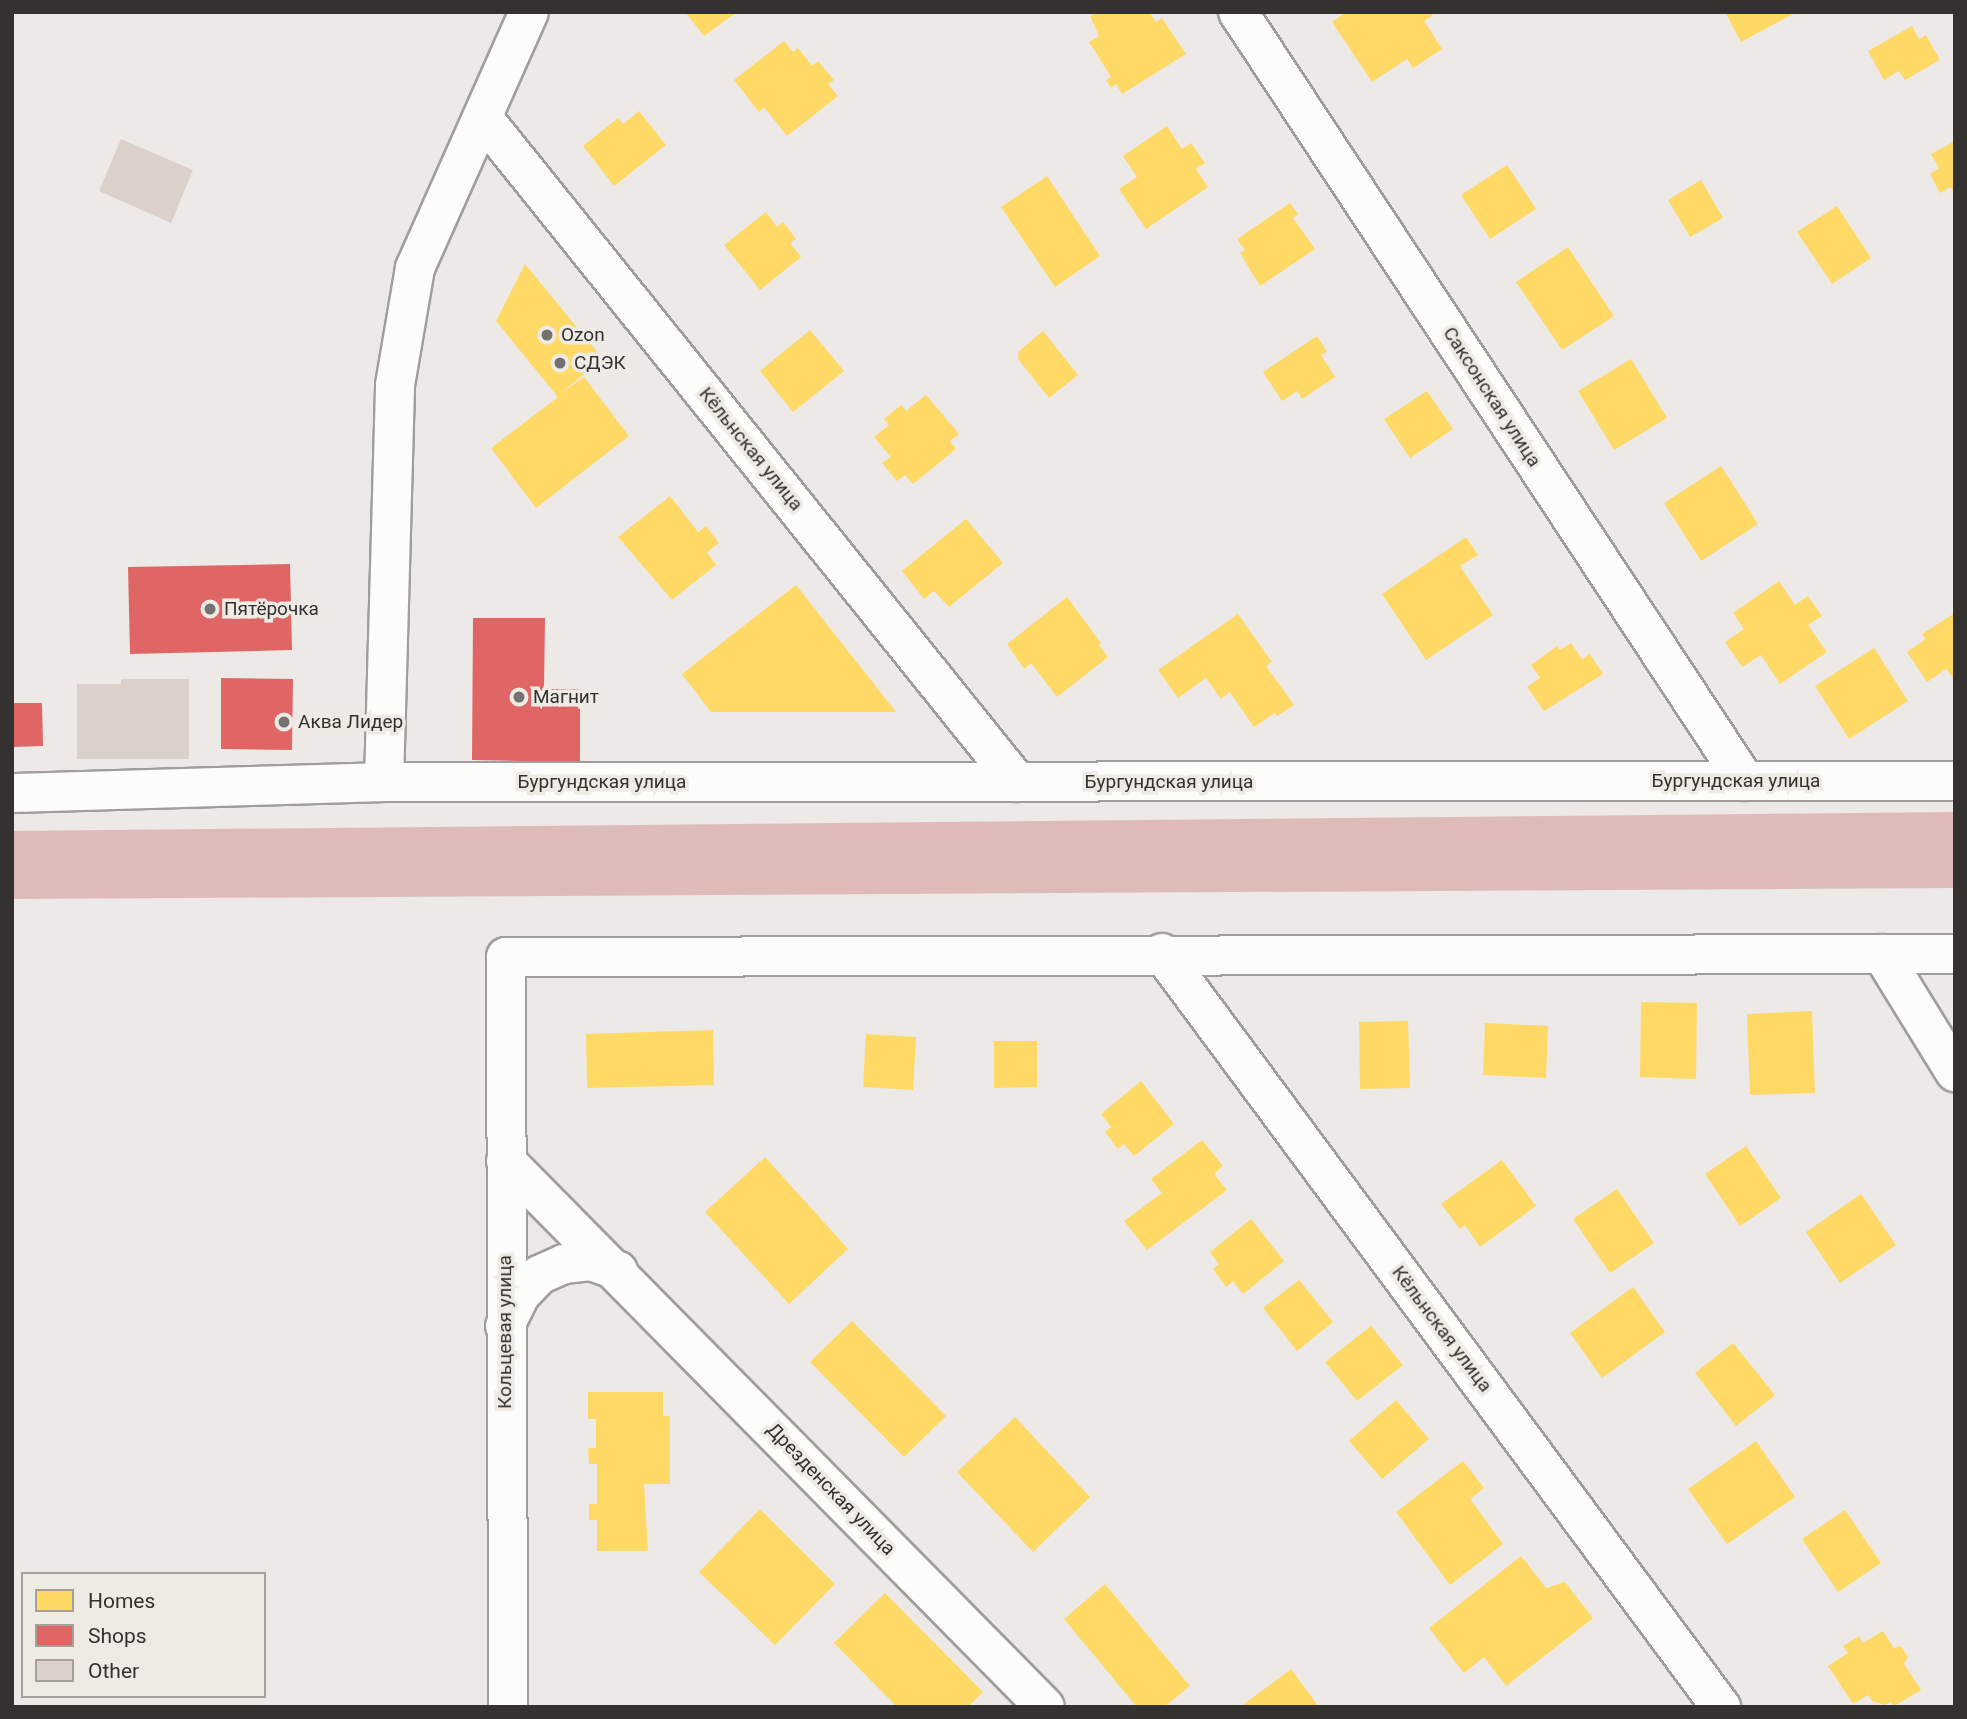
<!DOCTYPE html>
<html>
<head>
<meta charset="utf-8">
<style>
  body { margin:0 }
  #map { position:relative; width:1967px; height:1719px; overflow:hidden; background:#ece9e6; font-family:Roboto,sans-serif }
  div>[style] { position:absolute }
  .forest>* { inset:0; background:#debbb9 }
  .homes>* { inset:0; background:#ffd966 }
  .shops>* { inset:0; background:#e06666 }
  .building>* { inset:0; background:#dcd1ca }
  .roads { filter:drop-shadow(2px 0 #a09e9c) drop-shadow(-2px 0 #a09e9c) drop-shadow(0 2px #a09e9c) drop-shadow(0 -2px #a09e9c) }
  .street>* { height:38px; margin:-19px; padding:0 19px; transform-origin:19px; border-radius:19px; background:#fcfcfb }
  .dots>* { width:19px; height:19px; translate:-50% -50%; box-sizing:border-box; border:4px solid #eeeae4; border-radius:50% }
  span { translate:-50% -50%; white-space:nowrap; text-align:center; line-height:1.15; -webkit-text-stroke:7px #eeeae4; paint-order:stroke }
  .poi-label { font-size:19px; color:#343230 }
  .left { translate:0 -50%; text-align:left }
  .street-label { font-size:19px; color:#343230 }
  .frame { position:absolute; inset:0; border:14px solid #343230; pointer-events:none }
  .legend { position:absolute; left:21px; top:1572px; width:245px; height:126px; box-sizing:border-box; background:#eeeae4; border:2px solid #a4a09c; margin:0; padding:9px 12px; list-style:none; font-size:21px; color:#343230 }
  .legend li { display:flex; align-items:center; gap:14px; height:35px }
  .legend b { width:35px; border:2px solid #a4a09c }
</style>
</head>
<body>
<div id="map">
  <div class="forest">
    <div style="clip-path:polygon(1955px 812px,1955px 888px,12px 899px,12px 831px)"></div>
  </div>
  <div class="homes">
    <div style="clip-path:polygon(685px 12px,737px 12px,704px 36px)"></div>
    <div style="clip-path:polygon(1096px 12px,1149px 12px,1156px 22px,1162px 18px,1186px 54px,1122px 94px,1116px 84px,1111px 88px,1106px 80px,1111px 77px,1089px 42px,1099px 36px,1090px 16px)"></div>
    <div style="clip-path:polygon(1346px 12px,1431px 12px,1433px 15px,1424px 21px,1442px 49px,1413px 68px,1407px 59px,1372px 82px,1332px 22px)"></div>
    <div style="clip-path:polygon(1725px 12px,1797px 12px,1741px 42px)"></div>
    <div style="clip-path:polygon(1912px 26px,1919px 39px,1926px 35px,1940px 60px,1905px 80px,1899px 71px,1884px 80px,1868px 51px)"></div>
    <div style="clip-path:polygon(784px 41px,793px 52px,798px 48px,812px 66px,818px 61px,834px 80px,828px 84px,838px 96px,787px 136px,764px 107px,759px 112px,734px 80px)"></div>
    <div style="clip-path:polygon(639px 111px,666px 145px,614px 186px,583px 146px,618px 118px,623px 124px)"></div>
    <div style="clip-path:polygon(1167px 126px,1182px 149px,1191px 143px,1205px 163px,1196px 169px,1208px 187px,1146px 229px,1119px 189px,1137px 177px,1123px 156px)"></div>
    <div style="clip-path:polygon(1955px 141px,1955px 195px,1951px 187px,1940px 193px,1930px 174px,1939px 168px,1931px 154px)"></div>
    <div style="clip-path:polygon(1507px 165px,1536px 209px,1490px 239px,1461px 195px)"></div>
    <div style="clip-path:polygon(1047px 176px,1100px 256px,1055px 287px,1001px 207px)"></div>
    <div style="clip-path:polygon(1701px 180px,1723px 218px,1690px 237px,1668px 200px)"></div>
    <div style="clip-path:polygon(1290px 203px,1298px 214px,1293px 218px,1315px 249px,1260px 286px,1240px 253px,1245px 250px,1237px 239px)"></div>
    <div style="clip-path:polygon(1837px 206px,1871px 258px,1832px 284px,1797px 232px)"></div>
    <div style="clip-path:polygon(766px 212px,777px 227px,783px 222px,796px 239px,790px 243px,801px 257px,760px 290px,724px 245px)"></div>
    <div style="clip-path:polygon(1568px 247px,1614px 316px,1562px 350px,1516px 282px)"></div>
    <div style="clip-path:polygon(525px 264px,603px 359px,561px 393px,584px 377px,629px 436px,536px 508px,491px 448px,558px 397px,496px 321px)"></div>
    <div style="clip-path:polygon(810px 330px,844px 371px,793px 412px,760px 371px)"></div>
    <div style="clip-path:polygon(1043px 331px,1078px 375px,1049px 398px,1018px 359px,1019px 351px)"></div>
    <div style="clip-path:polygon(1317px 336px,1327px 352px,1321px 355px,1335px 377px,1302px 399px,1297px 391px,1282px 401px,1263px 372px)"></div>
    <div style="clip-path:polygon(1631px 359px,1667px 418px,1614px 450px,1578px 391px)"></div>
    <div style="clip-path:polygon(1427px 391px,1453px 429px,1410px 458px,1384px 419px)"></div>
    <div style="clip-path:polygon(926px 395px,959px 434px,950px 441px,956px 449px,913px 484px,905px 475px,897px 481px,882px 463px,891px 457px,874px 437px,889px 425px,884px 419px,901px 405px,906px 411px)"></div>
    <div style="clip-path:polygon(1721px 466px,1758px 524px,1701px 561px,1664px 503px)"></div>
    <div style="clip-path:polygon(670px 496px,698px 532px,706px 526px,719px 543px,707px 552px,716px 565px,672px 600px,618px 537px)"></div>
    <div style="clip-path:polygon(966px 519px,1003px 563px,949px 607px,934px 591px,924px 599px,902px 571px)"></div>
    <div style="clip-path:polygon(1466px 537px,1478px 555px,1460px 566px,1493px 615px,1426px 660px,1382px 594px)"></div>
    <div style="clip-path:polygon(1779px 581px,1795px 605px,1808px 596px,1822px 616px,1808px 625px,1827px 652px,1780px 684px,1761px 655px,1742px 667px,1725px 642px,1744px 629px,1733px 613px)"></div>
    <div style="clip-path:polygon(796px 585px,896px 712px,711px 712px,682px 674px)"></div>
    <div style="clip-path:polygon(1067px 597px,1101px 643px,1099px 645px,1108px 657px,1057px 697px,1031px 663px,1024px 669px,1007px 644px)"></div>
    <div style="clip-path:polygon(1955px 613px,1955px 680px,1946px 669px,1927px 682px,1907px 652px,1926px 639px,1922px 634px)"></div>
    <div style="clip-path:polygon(1238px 614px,1272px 662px,1266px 666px,1294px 705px,1277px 716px,1275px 713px,1254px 727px,1230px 692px,1221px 699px,1206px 678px,1178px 698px,1158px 670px)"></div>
    <div style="clip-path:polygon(1571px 643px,1582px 659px,1590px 654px,1603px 674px,1544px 711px,1527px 687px,1540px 678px,1531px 665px,1557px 646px,1560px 650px)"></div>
    <div style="clip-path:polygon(1874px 648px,1908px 701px,1849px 739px,1815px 686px)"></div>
    <div style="clip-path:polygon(1641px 1002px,1697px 1003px,1696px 1079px,1640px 1077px)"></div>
    <div style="clip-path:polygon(1812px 1011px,1815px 1093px,1750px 1095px,1747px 1014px)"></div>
    <div style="clip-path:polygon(1408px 1021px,1410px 1088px,1360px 1089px,1359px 1022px)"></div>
    <div style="clip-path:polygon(1485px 1023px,1548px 1026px,1546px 1078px,1483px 1075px)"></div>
    <div style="clip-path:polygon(713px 1030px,714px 1085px,587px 1088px,586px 1034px)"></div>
    <div style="clip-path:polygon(866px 1034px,916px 1037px,913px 1090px,863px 1087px)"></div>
    <div style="clip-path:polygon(994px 1041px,1037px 1041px,1037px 1087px,994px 1088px)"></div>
    <div style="clip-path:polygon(1141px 1081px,1174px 1124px,1134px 1156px,1124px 1144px,1118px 1149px,1105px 1132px,1111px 1127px,1101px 1114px)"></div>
    <div style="clip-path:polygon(1202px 1140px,1223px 1166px,1214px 1174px,1227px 1190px,1147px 1250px,1124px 1221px,1162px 1193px,1151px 1179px)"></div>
    <div style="clip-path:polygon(1746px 1146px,1781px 1198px,1740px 1226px,1705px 1174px)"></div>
    <div style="clip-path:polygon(765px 1157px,848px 1249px,789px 1304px,705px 1212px)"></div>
    <div style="clip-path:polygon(1502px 1160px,1536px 1206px,1480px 1247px,1465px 1225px,1460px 1229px,1441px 1204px)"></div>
    <div style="clip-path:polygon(1617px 1189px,1654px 1243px,1610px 1273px,1573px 1219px)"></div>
    <div style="clip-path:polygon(1861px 1194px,1896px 1245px,1840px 1283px,1806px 1232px)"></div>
    <div style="clip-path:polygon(1251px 1219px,1284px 1261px,1243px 1294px,1233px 1281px,1226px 1287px,1213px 1269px,1219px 1264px,1210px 1252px)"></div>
    <div style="clip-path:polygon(1299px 1280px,1333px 1322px,1297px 1351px,1263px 1308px)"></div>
    <div style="clip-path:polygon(1633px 1287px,1665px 1332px,1602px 1378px,1570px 1333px)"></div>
    <div style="clip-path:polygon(852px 1321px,946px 1416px,904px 1457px,810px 1362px)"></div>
    <div style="clip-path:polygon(1371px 1326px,1403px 1365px,1357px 1401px,1325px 1362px)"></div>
    <div style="clip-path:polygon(1733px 1343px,1775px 1395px,1736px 1426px,1695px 1373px)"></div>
    <div style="clip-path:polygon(588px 1392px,663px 1392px,663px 1416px,670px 1416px,670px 1484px,644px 1484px,648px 1551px,597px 1551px,597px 1520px,589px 1520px,589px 1504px,597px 1504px,597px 1464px,589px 1464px,588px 1448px,596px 1448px,596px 1419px,588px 1419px)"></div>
    <div style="clip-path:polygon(1396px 1400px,1429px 1439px,1382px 1479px,1349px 1441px)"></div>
    <div style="clip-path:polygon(1015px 1417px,1090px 1497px,1033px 1552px,957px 1472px)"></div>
    <div style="clip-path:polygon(1756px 1441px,1795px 1497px,1727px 1544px,1688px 1489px)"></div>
    <div style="clip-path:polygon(1463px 1461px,1484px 1488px,1470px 1499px,1503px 1544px,1450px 1585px,1396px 1512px)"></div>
    <div style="clip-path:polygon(760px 1509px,835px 1584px,775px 1645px,699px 1572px)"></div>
    <div style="clip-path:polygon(1845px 1510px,1881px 1563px,1838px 1592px,1802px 1539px)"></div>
    <div style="clip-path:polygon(1521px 1556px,1546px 1588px,1565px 1582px,1593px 1618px,1506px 1686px,1484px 1657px,1464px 1673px,1429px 1628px)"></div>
    <div style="clip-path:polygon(1105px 1584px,1190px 1686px,1164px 1707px,1137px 1707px,1064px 1619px)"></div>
    <div style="clip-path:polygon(885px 1593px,983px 1692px,968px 1707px,897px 1707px,834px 1643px)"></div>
    <div style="clip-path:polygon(1883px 1631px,1894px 1648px,1901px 1646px,1908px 1657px,1904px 1664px,1921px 1690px,1894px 1706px,1891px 1702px,1885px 1705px,1872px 1701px,1868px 1695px,1853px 1704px,1828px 1666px,1848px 1653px,1843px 1646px,1859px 1636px,1863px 1643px)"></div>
    <div style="clip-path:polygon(1291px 1669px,1319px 1707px,1246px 1707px,1244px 1704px)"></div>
  </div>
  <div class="shops">
    <div style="clip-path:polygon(290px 564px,292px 650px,130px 654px,128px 567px)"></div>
    <div style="clip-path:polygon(473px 618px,545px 618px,544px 689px,580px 689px,580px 762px,472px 760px)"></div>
    <div style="clip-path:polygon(221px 678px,293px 679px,292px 750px,221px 749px)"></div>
    <div style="clip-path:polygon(12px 703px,42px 703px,43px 746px,12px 747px)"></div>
  </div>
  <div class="building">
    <div style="clip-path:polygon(121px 139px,193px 170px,171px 223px,99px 191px)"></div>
    <div style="clip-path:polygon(121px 679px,189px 679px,189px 759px,77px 759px,77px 684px,121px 684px)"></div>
  </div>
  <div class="roads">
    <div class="street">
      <div style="left:1238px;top:12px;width:921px;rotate:56.6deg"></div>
      <div style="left:483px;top:118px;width:852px;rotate:51.19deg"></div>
      <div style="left:384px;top:782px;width:397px;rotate:-88.4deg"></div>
      <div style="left:395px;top:385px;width:119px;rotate:-80.3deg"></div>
      <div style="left:415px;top:268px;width:280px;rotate:-66deg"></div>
      <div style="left:12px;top:793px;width:372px;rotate:-1.7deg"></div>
      <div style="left:384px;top:782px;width:1571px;rotate:-0.04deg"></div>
      <div style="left:1162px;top:953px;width:939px;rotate:53.45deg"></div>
      <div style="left:1882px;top:954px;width:139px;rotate:58.3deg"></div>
      <div style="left:506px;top:1161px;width:767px;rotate:45.37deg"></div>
      <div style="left:505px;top:1326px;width:34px;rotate:-64deg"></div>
      <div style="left:520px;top:1295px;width:28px;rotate:-46deg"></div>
      <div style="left:539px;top:1275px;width:27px;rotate:-24deg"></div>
      <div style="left:564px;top:1264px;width:27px;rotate:-6deg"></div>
      <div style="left:591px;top:1261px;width:29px;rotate:20deg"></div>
      <div style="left:508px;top:1707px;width:750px;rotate:-90.15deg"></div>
      <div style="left:506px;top:957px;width:1449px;rotate:-0.12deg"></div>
    </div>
  </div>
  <div class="dots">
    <div style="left:547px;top:335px;background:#747270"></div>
    <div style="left:560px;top:363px;background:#747270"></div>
    <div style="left:210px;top:609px;background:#747270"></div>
    <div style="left:519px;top:697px;background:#747270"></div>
    <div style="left:284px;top:722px;background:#747270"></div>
  </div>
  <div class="poi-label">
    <span class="left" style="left:561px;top:335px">Ozon</span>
    <span class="left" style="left:574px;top:363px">СДЭК</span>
    <span class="left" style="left:224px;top:609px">Пятёрочка</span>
    <span class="left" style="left:533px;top:697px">Магнит</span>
    <span class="left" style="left:298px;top:722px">Аква Лидер</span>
  </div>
  <div class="street-label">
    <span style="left:1492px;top:397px;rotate:57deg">Саксонская улица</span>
    <span style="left:751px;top:449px;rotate:51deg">Кёльнская улица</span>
    <span style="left:1736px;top:781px">Бургундская улица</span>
    <span style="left:602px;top:782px">Бургундская улица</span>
    <span style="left:1169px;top:782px">Бургундская улица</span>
    <span style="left:1442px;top:1329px;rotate:53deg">Кёльнская улица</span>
    <span style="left:505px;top:1332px;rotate:-90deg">Кольцевая улица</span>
    <span style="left:831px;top:1489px;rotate:46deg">Дрезденская улица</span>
  </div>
  <div class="frame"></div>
  <ul class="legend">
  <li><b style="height:19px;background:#ffd966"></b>Homes</li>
  <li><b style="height:19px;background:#e06666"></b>Shops</li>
  <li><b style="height:19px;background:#dcd1ca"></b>Other</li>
  </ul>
</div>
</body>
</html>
